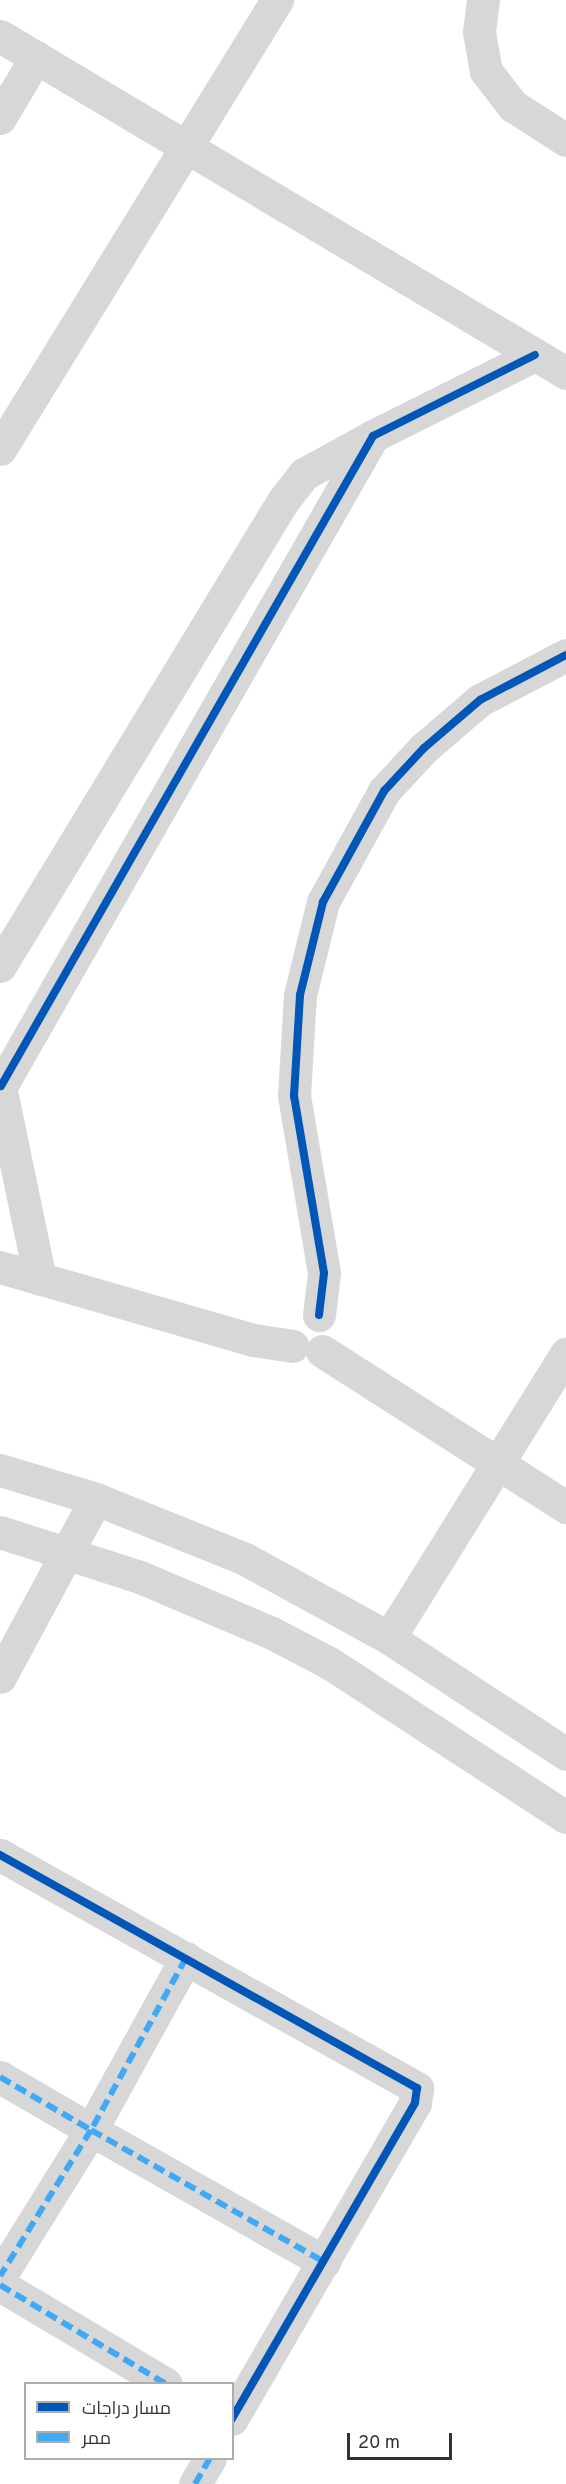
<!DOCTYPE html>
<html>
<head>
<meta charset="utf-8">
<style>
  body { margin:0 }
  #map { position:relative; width:566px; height:2484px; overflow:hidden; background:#fff; font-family:Overpass,Cairo,sans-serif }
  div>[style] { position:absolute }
  .minor>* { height:33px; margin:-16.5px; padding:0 16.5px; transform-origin:16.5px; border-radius:16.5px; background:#d7d7d7 }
  .quiet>* { height:6px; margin-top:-3px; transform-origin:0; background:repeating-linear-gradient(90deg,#3fa9f5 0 12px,transparent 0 18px) }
  .cycleway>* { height:8px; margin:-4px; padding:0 4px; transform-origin:4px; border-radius:4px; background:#0057b8 }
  span { translate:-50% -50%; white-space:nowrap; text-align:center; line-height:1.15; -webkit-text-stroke:6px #fff; paint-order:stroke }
  .legend { position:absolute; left:24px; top:2382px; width:210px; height:78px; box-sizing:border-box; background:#fff; border:2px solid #adadad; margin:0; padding:8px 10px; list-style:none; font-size:18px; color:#333 }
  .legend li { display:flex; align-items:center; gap:12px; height:30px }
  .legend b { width:30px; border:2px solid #adadad }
  .scale { position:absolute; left:347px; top:2433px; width:105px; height:27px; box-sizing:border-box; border:3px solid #333; border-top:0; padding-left:8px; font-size:18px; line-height:21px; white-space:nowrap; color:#333; -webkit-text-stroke:4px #fff; paint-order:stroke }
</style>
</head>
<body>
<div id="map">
  <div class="minor">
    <div style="left:483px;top:0;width:32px;rotate:97deg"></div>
    <div style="left:479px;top:32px;width:40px;rotate:80deg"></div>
    <div style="left:486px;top:71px;width:44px;rotate:52.4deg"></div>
    <div style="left:513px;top:106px;width:63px;rotate:32.7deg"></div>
    <div style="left:0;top:36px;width:659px;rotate:30.77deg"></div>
    <div style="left:0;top:118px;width:71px;rotate:-59.5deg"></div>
    <div style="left:0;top:449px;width:528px;rotate:-58.33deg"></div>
    <div style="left:0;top:966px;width:544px;rotate:-58.68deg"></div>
    <div style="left:283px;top:501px;width:34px;rotate:-52deg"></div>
    <div style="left:304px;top:474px;width:79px;rotate:-28.8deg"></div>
    <div style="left:0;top:1086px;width:197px;rotate:78.3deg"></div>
    <div style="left:1px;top:1086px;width:749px;rotate:-60.22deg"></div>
    <div style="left:373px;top:436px;width:181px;rotate:-26.6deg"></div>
    <div style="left:0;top:1267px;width:263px;rotate:16.1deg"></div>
    <div style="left:253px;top:1340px;width:40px;rotate:8.5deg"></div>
    <div style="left:319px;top:1315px;width:42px;rotate:-83.2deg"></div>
    <div style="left:324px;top:1273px;width:180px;rotate:-99.6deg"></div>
    <div style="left:294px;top:1096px;width:101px;rotate:-86.6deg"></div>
    <div style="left:300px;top:995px;width:96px;rotate:-76.1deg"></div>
    <div style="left:323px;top:902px;width:127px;rotate:-61.2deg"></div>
    <div style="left:384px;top:791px;width:59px;rotate:-47.1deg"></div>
    <div style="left:424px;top:748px;width:74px;rotate:-40.6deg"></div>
    <div style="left:480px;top:700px;width:97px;rotate:-27.6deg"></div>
    <div style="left:322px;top:1351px;width:290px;rotate:32.6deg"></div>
    <div style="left:0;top:1470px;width:100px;rotate:16.8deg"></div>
    <div style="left:96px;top:1499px;width:161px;rotate:21.9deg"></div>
    <div style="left:245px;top:1559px;width:164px;rotate:28.7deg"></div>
    <div style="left:389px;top:1638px;width:212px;rotate:33.2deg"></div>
    <div style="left:0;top:1532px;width:147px;rotate:17.8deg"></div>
    <div style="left:140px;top:1577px;width:143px;rotate:23deg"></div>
    <div style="left:272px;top:1633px;width:67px;rotate:27.7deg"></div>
    <div style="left:331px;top:1664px;width:280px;rotate:33.1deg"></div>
    <div style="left:389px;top:1638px;width:335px;rotate:-58.1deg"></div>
    <div style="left:0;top:1677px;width:202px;rotate:-61.7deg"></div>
    <div style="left:0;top:1855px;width:478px;rotate:29.2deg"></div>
    <div style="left:417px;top:2088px;width:15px;rotate:98deg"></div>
    <div style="left:415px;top:2103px;width:365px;rotate:120.1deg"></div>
    <div style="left:186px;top:1958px;width:196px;rotate:118.9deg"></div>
    <div style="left:91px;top:2130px;width:268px;rotate:29.5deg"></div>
    <div style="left:0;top:2077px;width:105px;rotate:30.2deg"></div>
    <div style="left:91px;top:2130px;width:172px;rotate:121.9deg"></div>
    <div style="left:0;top:2285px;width:193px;rotate:30.8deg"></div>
    <div style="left:195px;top:2484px;width:30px;rotate:-60deg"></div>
  </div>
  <div class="quiet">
    <div style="left:186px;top:1958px;width:196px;rotate:118.9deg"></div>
    <div style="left:91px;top:2130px;width:268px;rotate:29.5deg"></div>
    <div style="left:0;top:2077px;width:105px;rotate:30.2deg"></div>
    <div style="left:91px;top:2130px;width:172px;rotate:121.9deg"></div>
    <div style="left:0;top:2285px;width:193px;rotate:30.8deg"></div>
    <div style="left:195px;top:2484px;width:30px;rotate:-60deg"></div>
  </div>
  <div class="cycleway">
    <div style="left:1px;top:1086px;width:749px;rotate:-60.22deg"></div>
    <div style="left:373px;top:436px;width:181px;rotate:-26.6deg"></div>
    <div style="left:319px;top:1315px;width:42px;rotate:-83.2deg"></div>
    <div style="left:324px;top:1273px;width:180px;rotate:-99.6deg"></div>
    <div style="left:294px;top:1096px;width:101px;rotate:-86.6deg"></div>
    <div style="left:300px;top:995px;width:96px;rotate:-76.1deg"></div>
    <div style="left:323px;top:902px;width:127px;rotate:-61.2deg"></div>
    <div style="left:384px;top:791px;width:59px;rotate:-47.1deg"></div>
    <div style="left:424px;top:748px;width:74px;rotate:-40.6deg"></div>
    <div style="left:480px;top:700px;width:97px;rotate:-27.6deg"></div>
    <div style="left:0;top:1855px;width:478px;rotate:29.2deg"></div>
    <div style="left:417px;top:2088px;width:15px;rotate:98deg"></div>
    <div style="left:415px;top:2103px;width:365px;rotate:120.1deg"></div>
  </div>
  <ul class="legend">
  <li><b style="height:8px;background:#0057b8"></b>مسار دراجات</li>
  <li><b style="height:8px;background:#3fa9f5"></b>ممر</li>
  </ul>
  <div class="scale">20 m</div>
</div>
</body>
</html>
